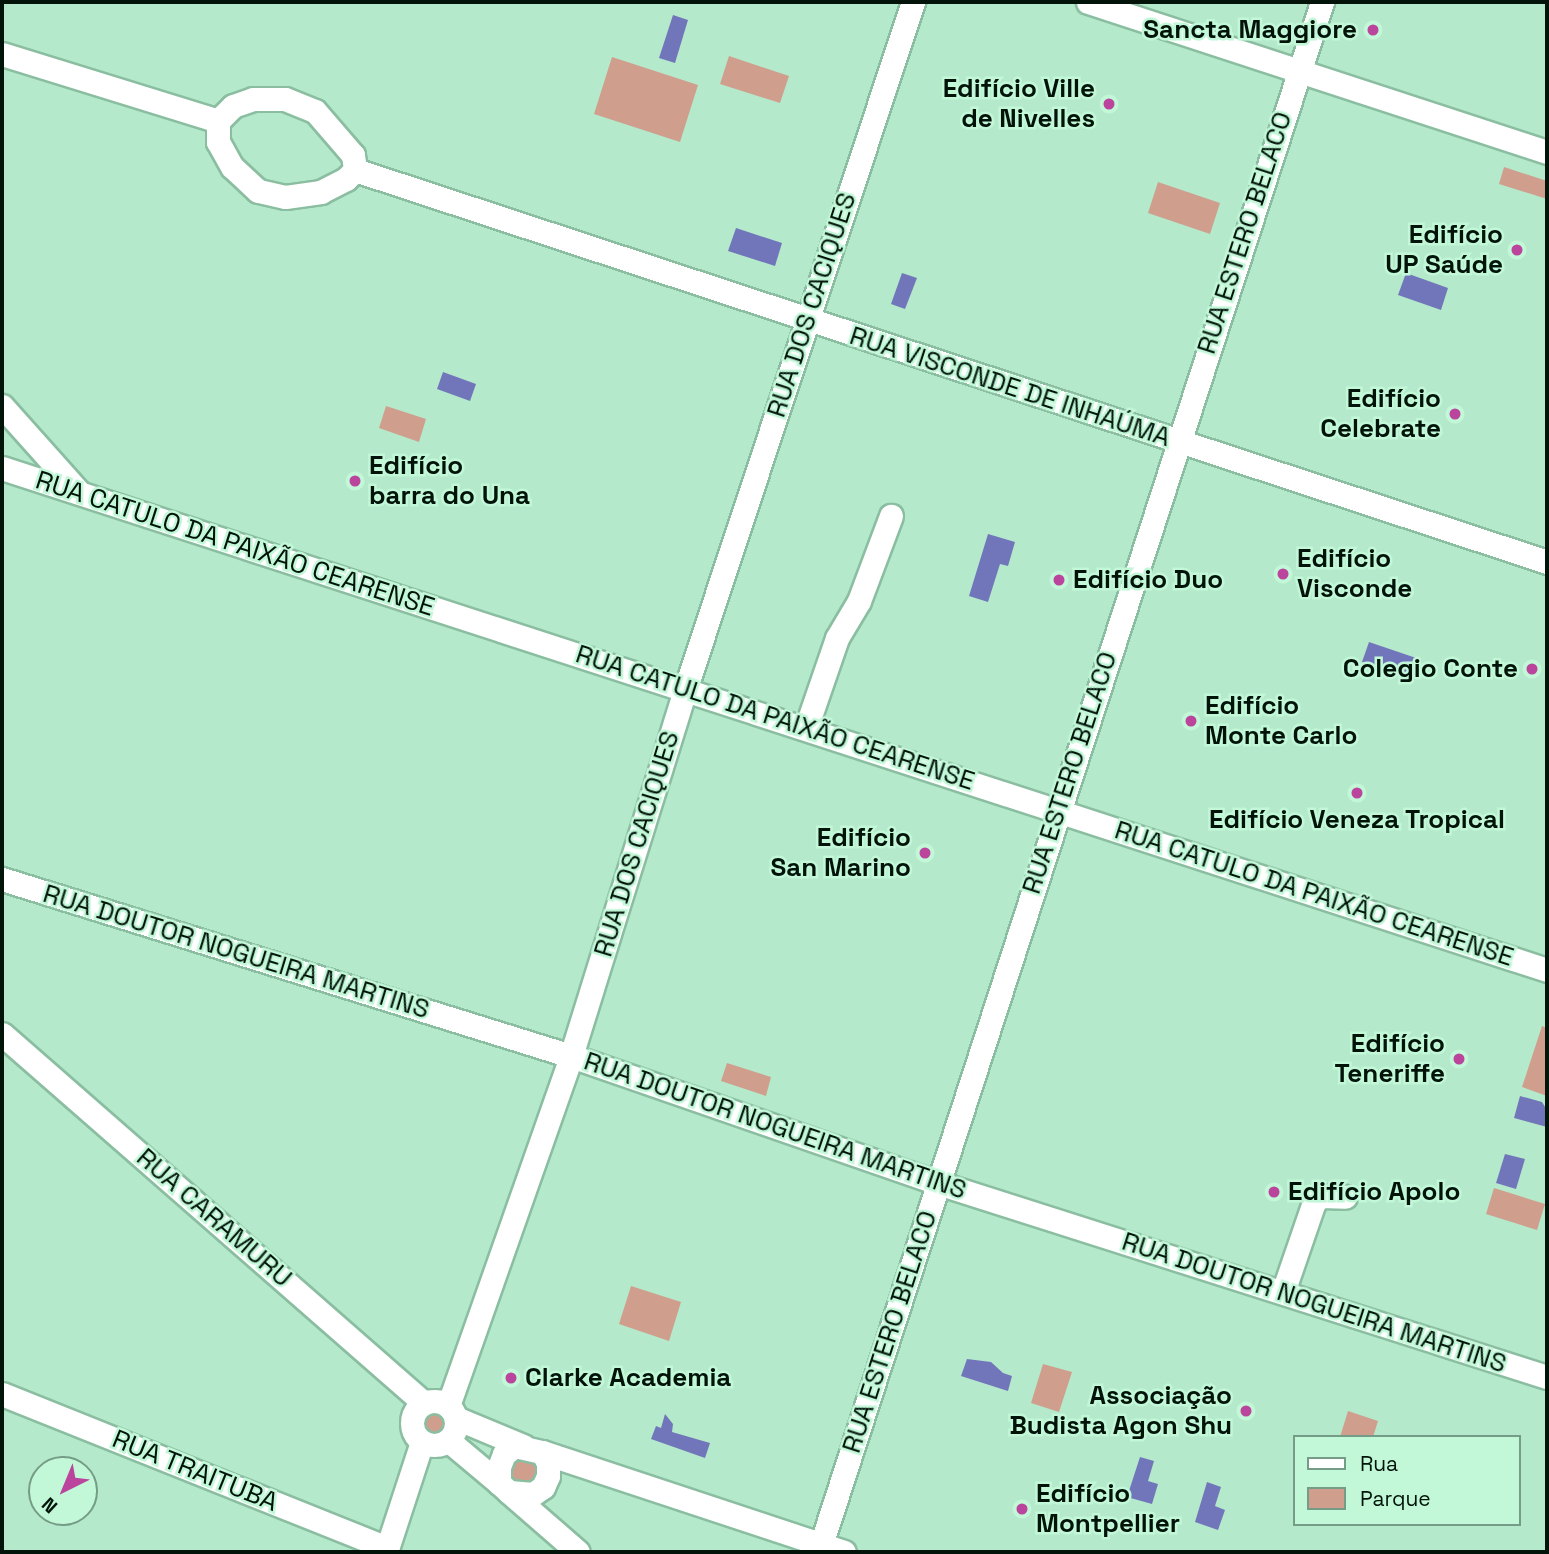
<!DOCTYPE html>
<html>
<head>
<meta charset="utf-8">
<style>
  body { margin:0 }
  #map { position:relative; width:1549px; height:1554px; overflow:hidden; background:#b5e9cb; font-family:"Space Grotesk",sans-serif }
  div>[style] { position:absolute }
  .green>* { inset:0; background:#d09e8d }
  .round { border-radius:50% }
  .water>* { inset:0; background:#7176ba }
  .roads { filter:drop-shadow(2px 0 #8bbea1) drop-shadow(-2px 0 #8bbea1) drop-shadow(0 2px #8bbea1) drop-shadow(0 -2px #8bbea1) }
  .minor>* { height:23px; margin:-11.5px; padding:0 11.5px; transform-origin:11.5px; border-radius:11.5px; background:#fff }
  .minor>.ring { margin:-11.5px; padding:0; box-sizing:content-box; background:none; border:23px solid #fff; border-radius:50% }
  .dots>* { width:19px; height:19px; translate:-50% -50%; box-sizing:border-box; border:4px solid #c2f7d8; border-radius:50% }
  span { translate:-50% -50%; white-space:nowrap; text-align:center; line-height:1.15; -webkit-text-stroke:5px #c2f7d8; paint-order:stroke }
  .poi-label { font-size:26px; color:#02140a; font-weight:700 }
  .right { translate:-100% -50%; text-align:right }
  .left { translate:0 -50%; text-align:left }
  .street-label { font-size:26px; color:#02140a }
  .frame { position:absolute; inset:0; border:4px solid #02140a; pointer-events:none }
  .legend { position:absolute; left:1293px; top:1435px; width:228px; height:91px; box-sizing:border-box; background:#c2f7d8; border:2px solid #759c86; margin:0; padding:9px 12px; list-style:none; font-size:21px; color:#02140a }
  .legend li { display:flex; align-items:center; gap:14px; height:35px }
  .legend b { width:35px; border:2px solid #759c86 }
  .north { position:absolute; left:28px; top:1456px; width:70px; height:70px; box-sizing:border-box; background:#c2f7d8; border:2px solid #759c86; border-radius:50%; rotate:223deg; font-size:19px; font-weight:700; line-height:28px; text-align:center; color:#02140a }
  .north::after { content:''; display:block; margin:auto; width:24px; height:32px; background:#bb459d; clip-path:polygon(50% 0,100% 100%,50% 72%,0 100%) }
</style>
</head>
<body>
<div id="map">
  <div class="green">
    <div style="clip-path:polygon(729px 56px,789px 76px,780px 103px,720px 84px)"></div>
    <div style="clip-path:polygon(612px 57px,698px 85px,680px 142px,594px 114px)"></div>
    <div style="clip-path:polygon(1504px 167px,1547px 181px,1547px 199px,1499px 184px)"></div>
    <div style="clip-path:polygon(1158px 182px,1220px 203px,1210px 234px,1148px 213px)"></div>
    <div style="clip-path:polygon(386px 406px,426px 419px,419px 442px,379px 428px)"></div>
    <div style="clip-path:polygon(1542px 1026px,1547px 1028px,1547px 1096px,1522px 1087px)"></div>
    <div style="clip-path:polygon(727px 1063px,771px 1077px,766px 1096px,721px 1081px)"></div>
    <div style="clip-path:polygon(1494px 1188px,1545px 1204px,1537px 1230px,1486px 1214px)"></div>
    <div style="clip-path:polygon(631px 1286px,681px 1302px,669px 1341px,619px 1324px)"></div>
    <div style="clip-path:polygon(1043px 1364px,1072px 1372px,1059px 1412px,1031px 1403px)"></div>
    <div class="round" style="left:421px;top:1408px;width:28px;height:28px"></div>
    <div style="clip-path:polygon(1348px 1411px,1378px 1421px,1373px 1437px,1340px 1437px)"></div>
    <div class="round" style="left:510px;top:1456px;width:28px;height:28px"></div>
  </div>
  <div class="water">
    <div style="clip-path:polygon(673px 15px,688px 20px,675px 63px,659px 58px)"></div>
    <div style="clip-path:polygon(736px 228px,782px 243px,775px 266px,728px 251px)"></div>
    <div style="clip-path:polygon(902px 273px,917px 278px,905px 309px,891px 304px)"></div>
    <div style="clip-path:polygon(1406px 273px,1448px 288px,1441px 310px,1398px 295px)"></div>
    <div style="clip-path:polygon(443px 372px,476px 384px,470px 401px,437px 389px)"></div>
    <div style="clip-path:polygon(988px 534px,1015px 542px,1008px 566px,1000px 564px,988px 602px,969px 596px)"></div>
    <div style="clip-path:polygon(1369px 642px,1422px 660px,1415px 680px,1362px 662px)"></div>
    <div style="clip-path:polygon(1520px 1096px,1542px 1102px,1547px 1110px,1547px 1127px,1514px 1118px)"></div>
    <div style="clip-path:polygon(1505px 1154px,1525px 1159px,1516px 1189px,1496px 1183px)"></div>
    <div style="clip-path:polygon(967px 1359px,991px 1362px,1003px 1373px,1012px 1376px,1008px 1391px,961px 1376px)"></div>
    <div style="clip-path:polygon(665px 1414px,673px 1424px,672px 1432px,710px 1443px,705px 1458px,651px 1439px,656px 1426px,661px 1428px)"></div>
    <div style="clip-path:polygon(1140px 1457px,1154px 1461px,1148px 1481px,1158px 1484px,1152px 1504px,1127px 1497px)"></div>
    <div style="clip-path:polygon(1207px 1482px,1221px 1487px,1215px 1506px,1225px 1510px,1218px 1530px,1195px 1522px)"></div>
  </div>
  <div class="roads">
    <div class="minor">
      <div style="left:1088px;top:2px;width:483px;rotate:18.1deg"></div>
      <div style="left:2px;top:54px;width:226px;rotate:17.2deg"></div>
      <div style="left:253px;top:99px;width:32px"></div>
      <div style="left:285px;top:99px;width:32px;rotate:22deg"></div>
      <div style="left:315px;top:111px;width:58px;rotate:49.2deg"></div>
      <div style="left:353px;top:155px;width:15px;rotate:82deg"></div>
      <div style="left:355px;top:170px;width:13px;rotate:135deg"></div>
      <div style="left:346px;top:179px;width:28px;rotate:153deg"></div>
      <div style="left:321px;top:192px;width:36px;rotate:172deg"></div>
      <div style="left:285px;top:197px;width:28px;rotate:-167deg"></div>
      <div style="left:258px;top:191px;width:35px;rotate:-137deg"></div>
      <div style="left:232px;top:167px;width:29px;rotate:-119deg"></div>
      <div style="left:218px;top:142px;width:21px;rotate:-90deg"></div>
      <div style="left:218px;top:121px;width:21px;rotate:-45deg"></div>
      <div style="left:233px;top:106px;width:21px;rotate:-19deg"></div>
      <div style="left:355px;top:170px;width:1255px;rotate:18.2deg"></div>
      <div style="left:2px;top:406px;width:115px;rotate:48.2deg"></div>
      <div style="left:2px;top:468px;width:1625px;rotate:18deg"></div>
      <div style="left:806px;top:728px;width:95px;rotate:-71deg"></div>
      <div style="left:837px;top:638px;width:43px;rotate:-59.3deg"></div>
      <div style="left:859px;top:601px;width:91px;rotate:-69.4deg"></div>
      <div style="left:2px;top:879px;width:596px;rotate:17.28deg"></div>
      <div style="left:571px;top:1056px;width:388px;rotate:19.1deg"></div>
      <div style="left:938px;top:1183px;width:639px;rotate:17.67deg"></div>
      <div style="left:2px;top:1034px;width:561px;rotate:41.17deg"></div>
      <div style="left:1283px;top:1292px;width:95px;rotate:-71deg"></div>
      <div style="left:1314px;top:1202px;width:9px;rotate:-41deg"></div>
      <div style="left:1321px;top:1196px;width:24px;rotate:2deg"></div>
      <div style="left:2px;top:1394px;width:415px;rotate:21.8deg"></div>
      <div class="ring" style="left:412px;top:1401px;width:21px;height:21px"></div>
      <div style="left:448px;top:1406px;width:371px;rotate:-70.6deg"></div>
      <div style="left:571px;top:1056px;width:383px;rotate:-72.7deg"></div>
      <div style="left:685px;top:690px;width:725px;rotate:-71.67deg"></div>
      <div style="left:456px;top:1418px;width:73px;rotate:22.7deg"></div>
      <div style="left:449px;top:1441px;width:65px;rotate:40deg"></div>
      <div style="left:515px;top:1446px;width:28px;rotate:13deg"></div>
      <div style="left:542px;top:1452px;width:13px;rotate:61deg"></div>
      <div style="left:548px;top:1463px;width:13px;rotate:90deg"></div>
      <div style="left:548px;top:1476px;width:12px;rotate:114deg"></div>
      <div style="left:543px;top:1487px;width:12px;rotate:145deg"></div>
      <div style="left:533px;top:1494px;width:24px;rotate:-175deg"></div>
      <div style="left:509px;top:1492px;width:13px;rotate:-138deg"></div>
      <div style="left:499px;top:1483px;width:16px;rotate:-90deg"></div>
      <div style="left:499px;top:1467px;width:14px;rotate:-69deg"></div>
      <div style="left:504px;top:1454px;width:14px;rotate:-36deg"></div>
      <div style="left:542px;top:1452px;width:318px;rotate:18.3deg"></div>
      <div style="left:509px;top:1492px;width:91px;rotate:41deg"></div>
      <div style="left:821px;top:1545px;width:1622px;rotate:-72.01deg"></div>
      <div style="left:386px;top:1552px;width:116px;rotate:-71.9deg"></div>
    </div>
  </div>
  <div class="dots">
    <div style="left:1373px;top:30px;background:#bb459d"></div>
    <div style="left:1109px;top:104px;background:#bb459d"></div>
    <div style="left:1517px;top:250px;background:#bb459d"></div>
    <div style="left:1455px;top:414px;background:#bb459d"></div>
    <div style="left:355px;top:481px;background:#bb459d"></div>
    <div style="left:1283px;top:574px;background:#bb459d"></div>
    <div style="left:1059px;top:580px;background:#bb459d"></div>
    <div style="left:1532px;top:669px;background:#bb459d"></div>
    <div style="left:1191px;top:721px;background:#bb459d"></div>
    <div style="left:1357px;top:793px;background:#bb459d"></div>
    <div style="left:925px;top:853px;background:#bb459d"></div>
    <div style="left:1459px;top:1059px;background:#bb459d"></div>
    <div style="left:1274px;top:1192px;background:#bb459d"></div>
    <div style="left:511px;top:1378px;background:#bb459d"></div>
    <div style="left:1246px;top:1411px;background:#bb459d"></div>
    <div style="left:1022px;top:1509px;background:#bb459d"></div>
  </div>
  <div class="poi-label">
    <span class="right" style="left:1357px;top:30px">Sancta Maggiore</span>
    <span class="right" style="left:1095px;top:104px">Edifício Ville<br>de Nivelles</span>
    <span class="right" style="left:1503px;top:250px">Edifício<br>UP Saúde</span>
    <span class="right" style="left:1441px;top:414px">Edifício<br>Celebrate</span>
    <span class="left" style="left:369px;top:481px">Edifício<br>barra do Una</span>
    <span class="left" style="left:1297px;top:574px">Edifício<br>Visconde</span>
    <span class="left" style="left:1073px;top:580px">Edifício Duo</span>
    <span class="right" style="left:1518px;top:669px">Colegio Conte</span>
    <span class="left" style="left:1205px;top:721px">Edifício<br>Monte Carlo</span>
    <span style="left:1357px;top:820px">Edifício Veneza Tropical</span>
    <span class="right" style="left:911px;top:853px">Edifício<br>San Marino</span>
    <span class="right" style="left:1445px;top:1059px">Edifício<br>Teneriffe</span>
    <span class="left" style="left:1288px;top:1192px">Edifício Apolo</span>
    <span class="left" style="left:525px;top:1378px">Clarke Academia</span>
    <span class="right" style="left:1232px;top:1411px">Associação<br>Budista Agon Shu</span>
    <span class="left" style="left:1036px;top:1509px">Edifício<br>Montpellier</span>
  </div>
  <div class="street-label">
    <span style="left:1245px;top:233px;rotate:-72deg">RUA ESTERO BELACO</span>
    <span style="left:812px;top:305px;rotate:-72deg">RUA DOS CACIQUES</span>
    <span style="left:1010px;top:387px;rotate:18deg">RUA VISCONDE DE INHAÚMA</span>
    <span style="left:235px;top:544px;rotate:18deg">RUA CATULO DA PAIXÃO CEARENSE</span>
    <span style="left:775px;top:718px;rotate:18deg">RUA CATULO DA PAIXÃO CEARENSE</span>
    <span style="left:1070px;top:773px;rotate:-72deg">RUA ESTERO BELACO</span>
    <span style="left:637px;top:844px;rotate:-73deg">RUA DOS CACIQUES</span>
    <span style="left:1314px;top:894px;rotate:18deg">RUA CATULO DA PAIXÃO CEARENSE</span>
    <span style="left:236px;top:952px;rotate:17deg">RUA DOUTOR NOGUEIRA MARTINS</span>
    <span style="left:775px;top:1126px;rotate:19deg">RUA DOUTOR NOGUEIRA MARTINS</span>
    <span style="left:214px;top:1218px;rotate:41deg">RUA CARAMURU</span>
    <span style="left:1314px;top:1303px;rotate:18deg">RUA DOUTOR NOGUEIRA MARTINS</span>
    <span style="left:890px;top:1332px;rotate:-72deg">RUA ESTERO BELACO</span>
    <span style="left:195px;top:1471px;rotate:22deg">RUA TRAITUBA</span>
  </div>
  <div class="frame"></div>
  <ul class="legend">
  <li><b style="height:9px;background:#fff"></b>Rua</li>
  <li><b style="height:19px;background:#d09e8d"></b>Parque</li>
  </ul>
  <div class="north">N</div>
</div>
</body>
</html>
